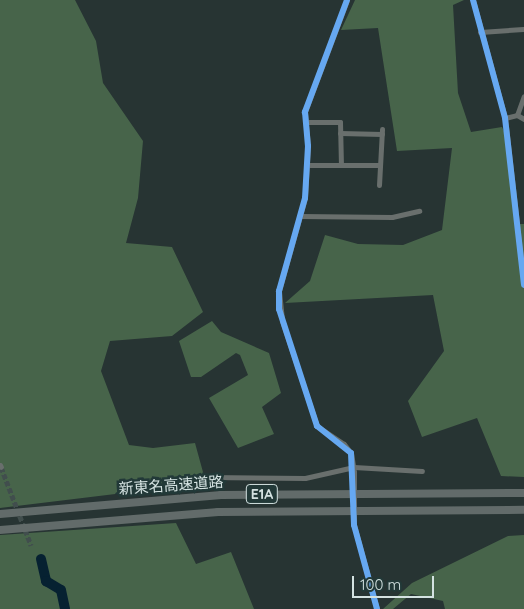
<!DOCTYPE html>
<html>
<head>
<meta charset="utf-8">
<style>
  body { margin:0 }
  #map { position:relative; width:524px; height:609px; overflow:hidden; background:#273433; font-family:Quicksand,"Noto Sans JP",sans-serif }
  div>[style] { position:absolute }
  .forest>* { inset:0; background:#47644a }
  .river>* { height:10px; margin:-5px; padding:0 5px; transform-origin:5px; border-radius:5px; background:#062131 }
  .minor-tunnel>* { height:5px; margin-top:-2.5px; transform-origin:0; background:repeating-linear-gradient(90deg,#414e4d 0 5px,transparent 0 7.5px) }
  .minor>* { height:5px; margin:-2.5px; padding:0 2.5px; transform-origin:2.5px; border-radius:2.5px; background:#696f6d }
  .highway>* { height:8px; margin:-4px; padding:0 4px; transform-origin:4px; border-radius:4px; background:#626b6a }
  .minor-bridge>* { height:5px; margin:-2.5px; padding:0 2.5px; transform-origin:2.5px; border-radius:2.5px; background:#696f6d }
  .cycleway>* { height:6px; margin:-3px; padding:0 3px; transform-origin:3px; border-radius:3px; background:#66a8f1 }
  span { translate:-50% -50%; white-space:nowrap; text-align:center; line-height:1.15; -webkit-text-stroke:5px #223938; paint-order:stroke }
  .shield-label span { padding:1px 4px; background:#223938; border:1px solid; border-radius:4px; -webkit-text-stroke-width:0 }
  .shield-label { font-size:14px; color:#d4e2e1; font-weight:700 }
  .street-label { font-size:15px; color:#d4e2e1 }
  .scale { position:absolute; left:352px; top:576px; width:82px; height:22px; box-sizing:border-box; border:2px solid #d4e2e1; border-top:0; padding-left:6px; font-size:15px; line-height:18px; white-space:nowrap; color:#d4e2e1; -webkit-text-stroke:4px #223938; paint-order:stroke }
</style>
</head>
<body>
<div id="map">
  <div class="forest">
    <div style="clip-path:polygon(0 0,75px 0,96px 41px,103px 83px,143px 141px,138px 198px,126px 243px,172px 247px,203px 312px,172px 336px,110px 341px,101px 371px,129px 445px,153px 448px,195px 443px,206px 483px,0 508px)"></div>
    <div style="clip-path:polygon(355px 0,464px 0,453px 5px,458px 93px,471px 132px,502px 127px,505px 133px,516px 224px,524px 224px,524px 477px,501px 476px,477px 418px,422px 437px,408px 401px,444px 351px,433px 295px,285px 303px,310px 281px,325px 235px,358px 244px,403px 245px,442px 230px,452px 148px,397px 151px,378px 28px,341px 30px)"></div>
    <div style="clip-path:polygon(212px 321px,221px 332px,269px 353px,281px 393px,262px 407px,274px 434px,238px 448px,209px 398px,248px 375px,240px 355px,236px 353px,201px 377px,191px 377px,179px 341px)"></div>
    <div style="clip-path:polygon(176px 523px,196px 564px,231px 552px,254px 609px,0 609px,0 535px)"></div>
    <div style="clip-path:polygon(524px 535px,524px 609px,445px 609px,443px 601px,411px 594px,393px 609px,383px 609px,412px 583px,508px 536px)"></div>
  </div>
  <div class="river">
    <div style="left:41px;top:559px;width:23px;rotate:77deg"></div>
    <div style="left:46px;top:581px;width:17px;rotate:31deg"></div>
    <div style="left:61px;top:590px;width:19px;rotate:78deg"></div>
  </div>
  <div class="minor-tunnel">
    <div style="left:1px;top:467px;width:84px;rotate:69deg"></div>
  </div>
  <div class="minor">
    <div style="left:347px;top:0;width:120px;rotate:110.6deg"></div>
    <div style="left:305px;top:112px;width:34px;rotate:85deg"></div>
    <div style="left:308px;top:146px;width:52px;rotate:93.3deg"></div>
    <div style="left:305px;top:198px;width:97px;rotate:105.6deg"></div>
    <div style="left:279px;top:291px;width:30px;rotate:84deg"></div>
    <div style="left:282px;top:321px;width:111px;rotate:71.6deg"></div>
    <div style="left:317px;top:426px;width:32px;rotate:34deg"></div>
    <div style="left:344px;top:444px;width:11px;rotate:52deg"></div>
    <div style="left:351px;top:453px;width:19px;rotate:81deg"></div>
    <div style="left:473px;top:0;width:122px;rotate:74.8deg"></div>
    <div style="left:505px;top:118px;width:168px;rotate:83.5deg"></div>
    <div style="left:480px;top:32px;width:43px;rotate:-4deg"></div>
    <div style="left:517px;top:115px;width:20px;rotate:-70deg"></div>
    <div style="left:505px;top:118px;width:12px;rotate:-14deg"></div>
    <div style="left:517px;top:115px;width:8px;rotate:30deg"></div>
    <div style="left:307px;top:122px;width:33px"></div>
    <div style="left:340px;top:122px;width:43px;rotate:88.7deg"></div>
    <div style="left:340px;top:133px;width:42px;rotate:1.4deg"></div>
    <div style="left:308px;top:165px;width:72px"></div>
    <div style="left:379px;top:185px;width:56px;rotate:-86.9deg"></div>
    <div style="left:300px;top:216px;width:92px;rotate:0.6deg"></div>
    <div style="left:392px;top:217px;width:28px;rotate:-13deg"></div>
    <div style="left:0;top:465px;width:2px;rotate:63deg"></div>
    <div style="left:208px;top:477px;width:97px;rotate:0.6deg"></div>
    <div style="left:305px;top:478px;width:50px;rotate:-12.7deg"></div>
    <div style="left:354px;top:467px;width:68px;rotate:3.4deg"></div>
    <div style="left:354px;top:525px;width:87px;rotate:74.7deg"></div>
  </div>
  <div class="highway">
    <div style="left:0;top:514px;width:222px;rotate:-4.9deg"></div>
    <div style="left:221px;top:495px;width:303px;rotate:-0.4deg"></div>
    <div style="left:0;top:530px;width:219px;rotate:-4.7deg"></div>
    <div style="left:218px;top:512px;width:306px;rotate:-0.4deg"></div>
  </div>
  <div class="minor-bridge">
    <div style="left:354px;top:472px;width:53px;rotate:90deg"></div>
  </div>
  <div class="cycleway">
    <div style="left:347px;top:0;width:120px;rotate:110.6deg"></div>
    <div style="left:305px;top:112px;width:34px;rotate:85deg"></div>
    <div style="left:308px;top:146px;width:52px;rotate:93.3deg"></div>
    <div style="left:305px;top:198px;width:97px;rotate:105.6deg"></div>
    <div style="left:279px;top:291px;width:18px;rotate:90deg"></div>
    <div style="left:279px;top:309px;width:123px;rotate:72deg"></div>
    <div style="left:317px;top:426px;width:43px;rotate:38.5deg"></div>
    <div style="left:351px;top:453px;width:72px;rotate:87.6deg"></div>
    <div style="left:354px;top:525px;width:87px;rotate:74.7deg"></div>
    <div style="left:473px;top:0;width:122px;rotate:74.8deg"></div>
    <div style="left:505px;top:118px;width:168px;rotate:83.5deg"></div>
  </div>
  <div class="shield-label">
    <span style="left:262px;top:494px">E1A</span>
  </div>
  <div class="street-label">
    <span style="left:171px;top:485px;rotate:-4deg">新東名高速道路</span>
  </div>
  <div class="scale">100 m</div>
</div>
</body>
</html>
